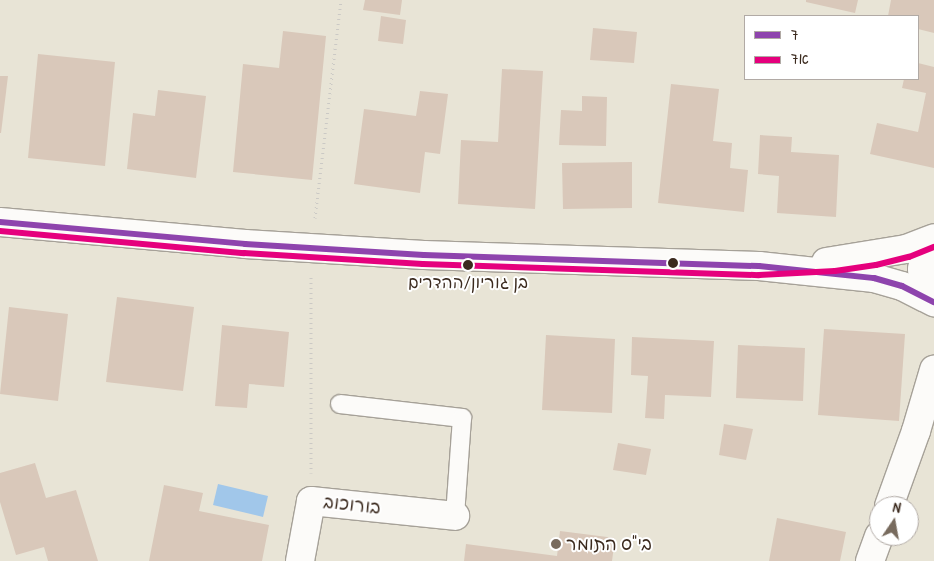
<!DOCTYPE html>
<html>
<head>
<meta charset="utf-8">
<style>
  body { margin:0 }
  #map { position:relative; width:934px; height:561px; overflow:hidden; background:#e8e4d6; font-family:"Patrick Hand","Playpen Sans Hebrew",sans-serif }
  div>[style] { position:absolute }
  .water>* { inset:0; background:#a1c7ea }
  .building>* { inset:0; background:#d9c8ba }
  .path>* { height:3px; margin-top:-1.5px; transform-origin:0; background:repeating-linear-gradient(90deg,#cbc9c5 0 1px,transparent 0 5px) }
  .roads { filter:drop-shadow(1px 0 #a6a198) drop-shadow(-1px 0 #a6a198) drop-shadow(0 1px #a6a198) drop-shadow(0 -1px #a6a198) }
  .service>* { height:18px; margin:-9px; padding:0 9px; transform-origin:9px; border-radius:9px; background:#fcfbf9 }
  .minor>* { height:28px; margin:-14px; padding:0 14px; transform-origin:14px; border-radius:14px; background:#fcfbf9 }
  .tertiary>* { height:28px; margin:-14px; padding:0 14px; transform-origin:14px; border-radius:14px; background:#fcfbf9 }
  .bus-1>* { height:6px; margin:-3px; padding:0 3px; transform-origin:3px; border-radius:3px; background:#8e44ad }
  .bus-2>* { height:6px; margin:-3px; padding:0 3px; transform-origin:3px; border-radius:3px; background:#e5007d }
  .dots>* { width:14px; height:14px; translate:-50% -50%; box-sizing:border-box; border:2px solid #fff; border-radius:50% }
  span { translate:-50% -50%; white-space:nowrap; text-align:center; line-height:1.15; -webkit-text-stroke:4px #fff; paint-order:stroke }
  .bus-label { font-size:17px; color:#3b2a1e }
  .street-label { font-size:18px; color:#3b2a1e }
  .poi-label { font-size:18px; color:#3b2a1e }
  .left { translate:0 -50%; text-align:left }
  .legend { position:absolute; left:744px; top:15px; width:175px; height:65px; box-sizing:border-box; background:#fff; border:1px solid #b1aaa5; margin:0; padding:6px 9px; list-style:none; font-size:15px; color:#3b2a1e }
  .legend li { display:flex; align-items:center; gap:10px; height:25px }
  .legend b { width:25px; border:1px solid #b1aaa5 }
  .north { position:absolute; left:869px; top:496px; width:50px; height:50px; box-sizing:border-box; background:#fff; border:1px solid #b1aaa5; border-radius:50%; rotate:12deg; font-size:14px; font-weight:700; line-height:20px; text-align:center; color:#3b2a1e }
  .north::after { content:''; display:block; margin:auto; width:18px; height:22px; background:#786b5e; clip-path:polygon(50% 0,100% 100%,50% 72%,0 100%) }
</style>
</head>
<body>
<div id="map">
  <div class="water">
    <div style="clip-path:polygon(218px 484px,268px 496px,263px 517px,213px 505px)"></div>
  </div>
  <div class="building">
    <div style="clip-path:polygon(365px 0,402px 0,400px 15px,363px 10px)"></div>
    <div style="clip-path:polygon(806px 0,858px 0,855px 13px,806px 2px)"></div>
    <div style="clip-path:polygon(891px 0,934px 0,934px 33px,918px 29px,918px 16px,888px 16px)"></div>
    <div style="clip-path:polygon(381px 16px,406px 20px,403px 44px,378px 41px)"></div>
    <div style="clip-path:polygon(593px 28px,637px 32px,634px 63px,590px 60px)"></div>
    <div style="clip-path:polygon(283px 31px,326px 36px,312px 180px,233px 172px,243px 64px,279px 68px)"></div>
    <div style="clip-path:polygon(38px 54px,115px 62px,105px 166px,28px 158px)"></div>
    <div style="clip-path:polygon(918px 63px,934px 67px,934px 168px,870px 154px,877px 123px,918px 132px,926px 93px,902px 88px,904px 79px,918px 79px)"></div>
    <div style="clip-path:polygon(502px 69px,543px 71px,535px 209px,458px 204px,461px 140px,498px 142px)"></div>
    <div style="clip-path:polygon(0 76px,8px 76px,1px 133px,0 133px)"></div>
    <div style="clip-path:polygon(671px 84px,719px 89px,713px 141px,732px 143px,730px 168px,748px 170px,744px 212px,658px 203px)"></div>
    <div style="clip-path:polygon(158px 90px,206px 96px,196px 178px,127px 169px,133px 113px,155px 116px)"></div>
    <div style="clip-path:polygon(420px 91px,448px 94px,440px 154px,425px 152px,420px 193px,354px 184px,364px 109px,416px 116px)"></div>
    <div style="clip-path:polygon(582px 96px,607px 97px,606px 146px,559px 145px,561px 110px,582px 111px)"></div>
    <div style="clip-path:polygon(760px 135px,792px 137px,791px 152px,839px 155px,836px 217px,777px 213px,779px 176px,758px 174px)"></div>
    <div style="clip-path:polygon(632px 162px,632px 208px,563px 209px,562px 163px)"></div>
    <div style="clip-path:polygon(117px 297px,194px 307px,183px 391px,106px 382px)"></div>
    <div style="clip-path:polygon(9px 307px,68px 314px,58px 401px,0 394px)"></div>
    <div style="clip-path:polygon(222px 325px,289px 332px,284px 387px,249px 384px,247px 408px,215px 406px)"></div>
    <div style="clip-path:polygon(824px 329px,905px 334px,899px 421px,818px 415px)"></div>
    <div style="clip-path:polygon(546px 335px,615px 339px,612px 413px,542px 410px)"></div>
    <div style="clip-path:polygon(632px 337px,714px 341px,711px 397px,665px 395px,664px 419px,645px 418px,648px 376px,631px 375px)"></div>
    <div style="clip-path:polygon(738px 345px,805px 348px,803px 401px,736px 398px)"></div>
    <div style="clip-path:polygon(724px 424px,753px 429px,746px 460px,719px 455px)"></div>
    <div style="clip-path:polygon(618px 443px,651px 449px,646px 475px,613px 470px)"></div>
    <div style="clip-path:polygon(35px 463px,46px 498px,76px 490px,98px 561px,48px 561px,44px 547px,16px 555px,0 502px,0 473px)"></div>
    <div style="clip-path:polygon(164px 485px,203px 493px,199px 511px,269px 525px,262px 561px,149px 561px)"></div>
    <div style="clip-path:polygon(777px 518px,846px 532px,840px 561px,769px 561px)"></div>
    <div style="clip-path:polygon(560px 531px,615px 538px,612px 561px,464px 561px,466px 544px,557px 556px)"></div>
  </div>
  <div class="path">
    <div style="left:315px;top:218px;width:220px;rotate:-83.2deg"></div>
    <div style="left:311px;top:473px;width:197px;rotate:-90deg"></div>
  </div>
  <div class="roads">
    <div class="service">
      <div style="left:340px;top:404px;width:123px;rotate:6.5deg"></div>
      <div style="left:462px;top:418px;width:98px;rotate:94.1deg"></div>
    </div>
    <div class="minor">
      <div style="left:300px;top:561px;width:61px;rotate:-79.6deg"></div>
      <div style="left:311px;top:501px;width:145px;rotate:5.9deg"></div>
    </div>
    <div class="tertiary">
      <div style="left:0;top:222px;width:246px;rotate:5.1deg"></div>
      <div style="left:245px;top:244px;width:179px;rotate:3.5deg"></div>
      <div style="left:424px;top:255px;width:335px;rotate:1.9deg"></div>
      <div style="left:759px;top:266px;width:116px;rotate:6deg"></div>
      <div style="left:874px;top:278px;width:29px;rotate:16deg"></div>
      <div style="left:902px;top:286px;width:36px;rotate:27deg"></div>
      <div style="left:934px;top:241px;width:16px;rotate:125deg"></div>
      <div style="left:925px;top:254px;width:15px;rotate:101deg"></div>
      <div style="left:922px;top:269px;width:15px;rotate:82deg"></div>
      <div style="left:924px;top:284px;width:20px;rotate:60deg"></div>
      <div style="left:826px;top:262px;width:81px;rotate:-9.2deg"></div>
      <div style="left:906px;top:249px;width:30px;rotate:-21deg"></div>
      <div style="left:889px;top:506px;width:80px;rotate:-70.2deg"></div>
      <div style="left:916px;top:431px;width:64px;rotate:-73.6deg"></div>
      <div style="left:870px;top:561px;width:27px;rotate:-70deg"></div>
    </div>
  </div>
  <div class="bus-1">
    <div style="left:0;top:222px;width:246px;rotate:5.1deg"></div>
    <div style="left:245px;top:244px;width:179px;rotate:3.5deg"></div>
    <div style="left:424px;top:255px;width:335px;rotate:1.9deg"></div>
    <div style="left:759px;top:266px;width:116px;rotate:6deg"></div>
    <div style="left:874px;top:278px;width:29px;rotate:16deg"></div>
    <div style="left:902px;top:286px;width:36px;rotate:27deg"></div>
  </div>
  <div class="bus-2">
    <div style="left:0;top:231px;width:245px;rotate:5.2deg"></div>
    <div style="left:244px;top:253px;width:179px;rotate:3.5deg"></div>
    <div style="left:423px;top:264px;width:336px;rotate:1.9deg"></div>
    <div style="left:759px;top:275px;width:76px;rotate:-3deg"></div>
    <div style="left:835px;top:271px;width:41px;rotate:-8.3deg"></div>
    <div style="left:876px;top:265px;width:34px;rotate:-14deg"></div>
    <div style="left:909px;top:257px;width:27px;rotate:-22deg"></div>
  </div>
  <div class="dots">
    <div style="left:673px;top:263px;background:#3b2a1e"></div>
    <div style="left:468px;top:265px;background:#3b2a1e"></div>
    <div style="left:556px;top:544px;background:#786b5e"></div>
  </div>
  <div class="bus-label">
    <span style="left:468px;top:282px">בן גוריון/ההדרים</span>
  </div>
  <div class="street-label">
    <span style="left:352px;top:505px;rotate:6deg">בורוכוב</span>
  </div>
  <div class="poi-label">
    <span class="left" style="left:566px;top:544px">בי"ס התומר</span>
  </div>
  <ul class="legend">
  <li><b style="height:6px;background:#8e44ad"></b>7</li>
  <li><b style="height:6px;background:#e5007d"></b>7א</li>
  </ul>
  <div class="north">N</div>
</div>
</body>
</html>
